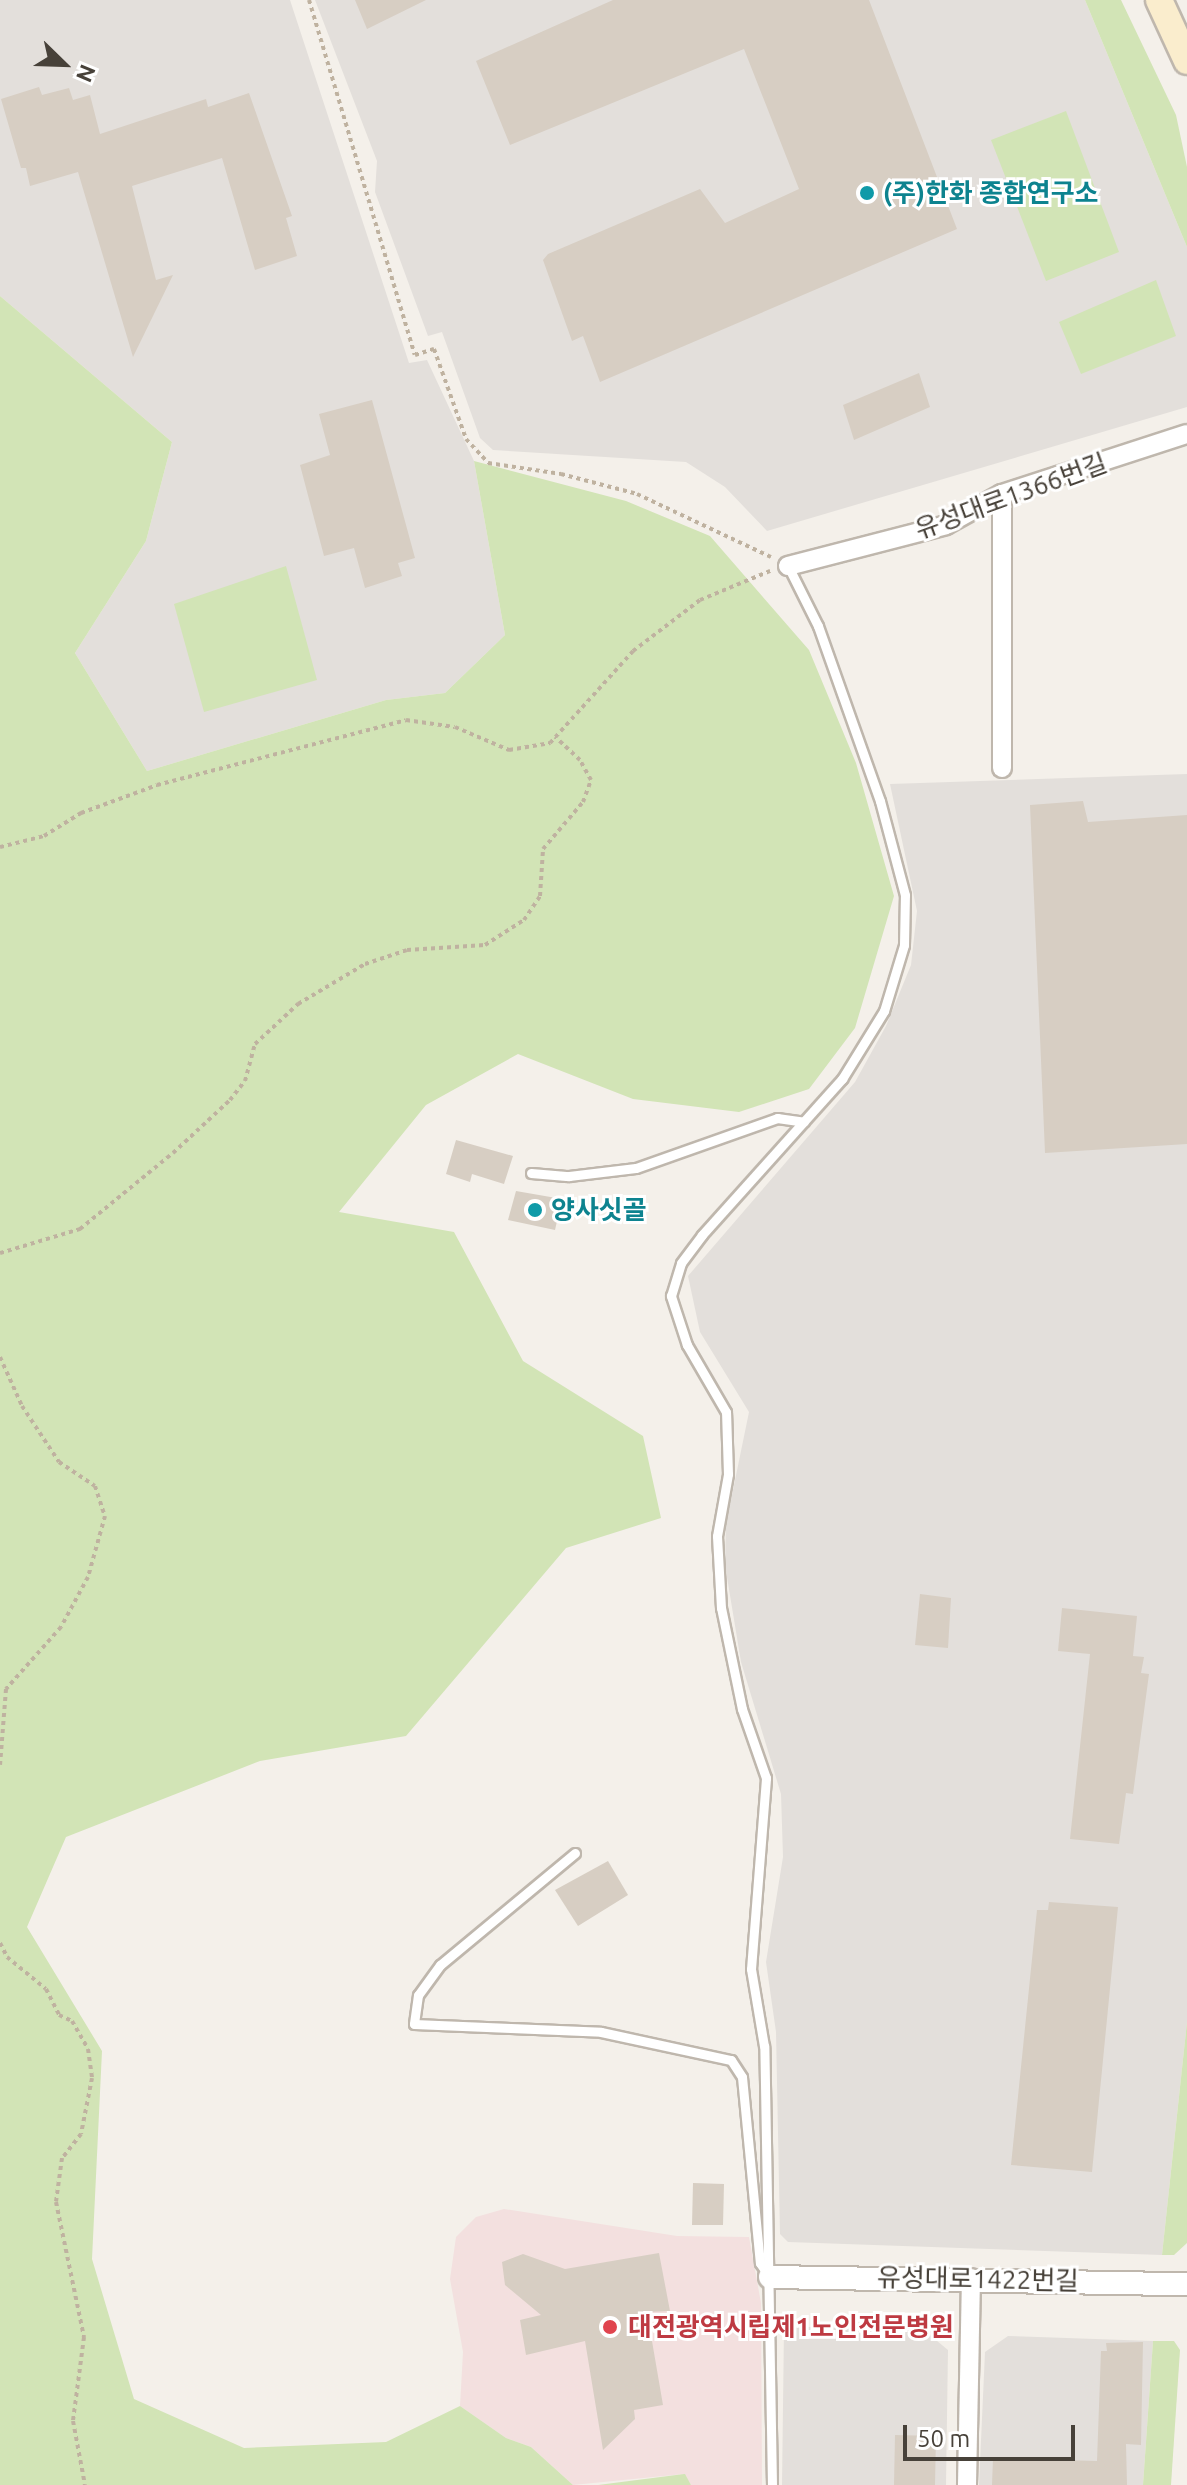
<!DOCTYPE html>
<html>
<head>
<meta charset="utf-8">
<style>
  body { margin:0 }
  #map { position:relative; width:1187px; height:2485px; overflow:hidden; background:#f4f0ea; font-family:Ubuntu,"Noto Sans KR",sans-serif }
  div>[style] { position:absolute }
  .industrial>* { inset:0; background:#e3dfdb }
  .medical>* { inset:0; background:#f3e0df }
  .green>* { inset:0; background:#d2e4b6 }
  .building>* { inset:0; background:#d7cec3 }
  .path>* { height:4px; margin-top:-2px; transform-origin:0; background:repeating-linear-gradient(90deg,#bfb2a0 0 4px,transparent 0 8px) }
  .roads { filter:drop-shadow(2px 0 #bfb7ad) drop-shadow(-2px 0 #bfb7ad) drop-shadow(0 2px #bfb7ad) drop-shadow(0 -2px #bfb7ad) }
  .service>* { height:9px; margin:-4.5px; padding:0 4.5px; transform-origin:4.5px; border-radius:4.5px; background:#fff }
  .minor>* { height:18px; margin:-9px; padding:0 9px; transform-origin:9px; border-radius:9px; background:#fff }
  .tertiary>* { height:22px; margin:-11px; padding:0 11px; transform-origin:11px; border-radius:11px; background:#fff }
  .secondary>* { height:26px; margin:-13px; padding:0 13px; transform-origin:13px; border-radius:13px; background:#faedcd }
  .dots>* { width:22px; height:22px; translate:-50% -50%; box-sizing:border-box; border:4px solid #fff; border-radius:50% }
  span { translate:-50% -50%; white-space:nowrap; text-align:center; line-height:1.15; -webkit-text-stroke:6px #fff; paint-order:stroke }
  .culture-label { font-size:26px; color:#0d838f; font-weight:700 }
  .left { translate:0 -50%; text-align:left }
  .street-label { font-size:26px; color:#474139 }
  .health-label { font-size:26px; color:#be3a42; font-weight:700 }
  .north { position:absolute; left:24px; top:24px; width:80px; height:80px; -webkit-text-stroke:6px #fff; paint-order:stroke; rotate:113deg; font-size:22px; font-weight:700; line-height:32px; text-align:center; color:#474139 }
  .north::after { content:''; display:block; margin:auto; width:28px; height:36px; background:#474139; clip-path:polygon(50% 0,100% 100%,50% 72%,0 100%) }
  .scale { position:absolute; left:903px; top:2425px; width:172px; height:36px; box-sizing:border-box; border:4px solid #474139; border-top:0; padding-left:10px; font-size:24px; line-height:28px; white-space:nowrap; color:#474139; -webkit-text-stroke:6px #fff; paint-order:stroke }
</style>
</head>
<body>
<div id="map">
  <div class="industrial">
    <div style="clip-path:polygon(0 0,290px 0,409px 363px,427px 360px,474px 461px,505px 635px,445px 693px,386px 700px,147px 771px,75px 653px,146px 541px,172px 442px,0 296px)"></div>
    <div style="clip-path:polygon(315px 0,1085px 0,1187px 247px,1187px 407px,767px 531px,725px 487px,686px 462px,493px 450px,480px 438px,442px 332px,428px 336px,375px 192px,377px 161px)"></div>
    <div style="clip-path:polygon(1187px 774px,1187px 2022px,1162px 2255px,788px 2242px,780px 2234px,776px 2032px,766px 1962px,783px 1857px,781px 1794px,741px 1662px,725px 1565px,726px 1524px,749px 1412px,700px 1332px,688px 1276px,855px 1082px,886px 1026px,911px 965px,917px 911px,890px 784px)"></div>
    <div style="clip-path:polygon(784px 2326px,925px 2331px,948px 2350px,946px 2485px,782px 2485px)"></div>
    <div style="clip-path:polygon(1008px 2336px,1153px 2341px,1143px 2485px,979px 2485px,985px 2352px)"></div>
  </div>
  <div class="medical">
    <div style="clip-path:polygon(504px 2209px,677px 2236px,749px 2237px,761px 2303px,762px 2485px,691px 2485px,684px 2474px,573px 2485px,531px 2447px,506px 2438px,460px 2406px,463px 2352px,450px 2279px,456px 2237px,476px 2217px)"></div>
  </div>
  <div class="green">
    <div style="clip-path:polygon(1085px 0,1121px 0,1176px 115px,1187px 167px,1187px 247px)"></div>
    <div style="clip-path:polygon(1066px 111px,1119px 252px,1046px 281px,991px 140px)"></div>
    <div style="clip-path:polygon(1156px 280px,1176px 336px,1081px 374px,1059px 322px)"></div>
    <div style="clip-path:polygon(0 296px,172px 442px,146px 541px,75px 653px,147px 771px,386px 700px,445px 693px,505px 635px,474px 461px,626px 501px,710px 536px,809px 650px,856px 763px,894px 896px,855px 1028px,809px 1089px,739px 1112px,633px 1099px,518px 1054px,426px 1105px,339px 1212px,454px 1232px,523px 1361px,643px 1436px,661px 1518px,566px 1548px,406px 1736px,260px 1761px,66px 1837px,27px 1927px,102px 2051px,92px 2259px,134px 2399px,244px 2448px,386px 2442px,460px 2406px,506px 2438px,531px 2447px,573px 2485px,0 2485px)"></div>
    <div style="clip-path:polygon(286px 566px,317px 680px,204px 712px,174px 604px)"></div>
    <div style="clip-path:polygon(1187px 2022px,1187px 2243px,1174px 2255px,1162px 2255px)"></div>
    <div style="clip-path:polygon(1153px 2341px,1174px 2341px,1180px 2350px,1171px 2485px,1143px 2485px)"></div>
    <div style="clip-path:polygon(685px 2474px,691px 2485px,598px 2485px,684px 2474px)"></div>
  </div>
  <div class="building">
    <div style="clip-path:polygon(355px 0,426px 0,367px 29px)"></div>
    <div style="clip-path:polygon(613px 0,869px 0,957px 229px,600px 382px,583px 336px,572px 341px,543px 260px,548px 254px,700px 189px,725px 223px,799px 189px,744px 49px,510px 145px,476px 61px)"></div>
    <div style="clip-path:polygon(39px 87px,42px 95px,69px 88px,73px 100px,90px 95px,100px 134px,206px 99px,208px 107px,249px 93px,292px 216px,286px 218px,297px 256px,255px 270px,222px 158px,132px 186px,156px 280px,173px 275px,133px 357px,78px 172px,30px 186px,26px 168px,21px 168px,1px 99px)"></div>
    <div style="clip-path:polygon(919px 373px,930px 407px,854px 440px,843px 405px)"></div>
    <div style="clip-path:polygon(372px 400px,415px 558px,398px 563px,402px 576px,365px 588px,354px 548px,324px 556px,300px 465px,330px 455px,319px 414px)"></div>
    <div style="clip-path:polygon(1083px 801px,1088px 822px,1187px 815px,1187px 1144px,1045px 1153px,1030px 805px)"></div>
    <div style="clip-path:polygon(456px 1140px,513px 1156px,504px 1184px,472px 1174px,470px 1182px,446px 1174px)"></div>
    <div style="clip-path:polygon(516px 1191px,562px 1199px,555px 1230px,508px 1220px)"></div>
    <div style="clip-path:polygon(920px 1594px,951px 1598px,948px 1648px,915px 1645px)"></div>
    <div style="clip-path:polygon(1062px 1608px,1137px 1616px,1133px 1656px,1144px 1657px,1141px 1673px,1149px 1674px,1133px 1794px,1126px 1793px,1119px 1844px,1070px 1839px,1090px 1654px,1058px 1651px)"></div>
    <div style="clip-path:polygon(608px 1861px,628px 1895px,578px 1926px,555px 1890px)"></div>
    <div style="clip-path:polygon(1049px 1902px,1118px 1907px,1092px 2172px,1011px 2165px,1037px 1910px,1048px 1910px)"></div>
    <div style="clip-path:polygon(693px 2183px,724px 2184px,723px 2225px,692px 2225px)"></div>
    <div style="clip-path:polygon(659px 2253px,670px 2311px,647px 2312px,663px 2405px,634px 2410px,635px 2419px,603px 2450px,585px 2341px,526px 2355px,520px 2320px,541px 2315px,505px 2285px,502px 2262px,523px 2254px,565px 2269px)"></div>
    <div style="clip-path:polygon(1143px 2342px,1141px 2445px,1126px 2444px,1127px 2485px,992px 2485px,993px 2458px,1097px 2461px,1101px 2351px,1107px 2351px,1106px 2343px)"></div>
    <div style="clip-path:polygon(895px 2435px,936px 2436px,935px 2485px,894px 2485px)"></div>
  </div>
  <div class="path">
    <div style="left:309px;top:0;width:370px;rotate:73.4deg"></div>
    <div style="left:415px;top:355px;width:20px;rotate:-18deg"></div>
    <div style="left:434px;top:349px;width:96px;rotate:70.4deg"></div>
    <div style="left:466px;top:439px;width:33px;rotate:47deg"></div>
    <div style="left:488px;top:463px;width:74px;rotate:8.6deg"></div>
    <div style="left:561px;top:474px;width:79px;rotate:14.7deg"></div>
    <div style="left:637px;top:494px;width:148px;rotate:25.2deg"></div>
    <div style="left:0;top:847px;width:45px;rotate:-14deg"></div>
    <div style="left:44px;top:836px;width:44px;rotate:-31.9deg"></div>
    <div style="left:81px;top:813px;width:81px;rotate:-20.2deg"></div>
    <div style="left:157px;top:785px;width:257px;rotate:-14.6deg"></div>
    <div style="left:406px;top:720px;width:49px;rotate:8.1deg"></div>
    <div style="left:455px;top:727px;width:59px;rotate:23.1deg"></div>
    <div style="left:509px;top:750px;width:42px;rotate:-9.7deg"></div>
    <div style="left:550px;top:743px;width:124px;rotate:-47.9deg"></div>
    <div style="left:633px;top:651px;width:84px;rotate:-37.3deg"></div>
    <div style="left:700px;top:600px;width:76px;rotate:-22.5deg"></div>
    <div style="left:0;top:1253px;width:84px;rotate:-16.7deg"></div>
    <div style="left:80px;top:1229px;width:120px;rotate:-39.3deg"></div>
    <div style="left:173px;top:1153px;width:78px;rotate:-42.9deg"></div>
    <div style="left:230px;top:1100px;width:24px;rotate:-52deg"></div>
    <div style="left:245px;top:1081px;width:38px;rotate:-75deg"></div>
    <div style="left:255px;top:1044px;width:59px;rotate:-42.9deg"></div>
    <div style="left:298px;top:1004px;width:78px;rotate:-30.8deg"></div>
    <div style="left:365px;top:964px;width:44px;rotate:-18.4deg"></div>
    <div style="left:407px;top:950px;width:78px;rotate:-3.7deg"></div>
    <div style="left:485px;top:945px;width:46px;rotate:-32.7deg"></div>
    <div style="left:524px;top:920px;width:29px;rotate:-56deg"></div>
    <div style="left:540px;top:896px;width:47px;rotate:-86.3deg"></div>
    <div style="left:543px;top:849px;width:62px;rotate:-49.6deg"></div>
    <div style="left:583px;top:802px;width:23px;rotate:-70deg"></div>
    <div style="left:591px;top:780px;width:23px;rotate:-119deg"></div>
    <div style="left:580px;top:760px;width:34px;rotate:-137deg"></div>
    <div style="left:0;top:1357px;width:54px;rotate:65.8deg"></div>
    <div style="left:22px;top:1406px;width:67px;rotate:56.5deg"></div>
    <div style="left:59px;top:1462px;width:43px;rotate:33.7deg"></div>
    <div style="left:95px;top:1486px;width:32px;rotate:72deg"></div>
    <div style="left:105px;top:1516px;width:63px;rotate:105.6deg"></div>
    <div style="left:88px;top:1577px;width:57px;rotate:118.4deg"></div>
    <div style="left:61px;top:1627px;width:83px;rotate:131.6deg"></div>
    <div style="left:6px;top:1689px;width:76px;rotate:94.5deg"></div>
    <div style="left:0;top:1943px;width:16px;rotate:63deg"></div>
    <div style="left:7px;top:1957px;width:50px;rotate:39.4deg"></div>
    <div style="left:46px;top:1989px;width:29px;rotate:63deg"></div>
    <div style="left:59px;top:2015px;width:14px;rotate:25deg"></div>
    <div style="left:72px;top:2021px;width:32px;rotate:60deg"></div>
    <div style="left:88px;top:2049px;width:29px;rotate:82deg"></div>
    <div style="left:92px;top:2078px;width:57px;rotate:101.1deg"></div>
    <div style="left:81px;top:2134px;width:31px;rotate:128deg"></div>
    <div style="left:62px;top:2158px;width:44px;rotate:97.8deg"></div>
    <div style="left:56px;top:2202px;width:138px;rotate:78.3deg"></div>
    <div style="left:84px;top:2337px;width:85px;rotate:97.5deg"></div>
    <div style="left:73px;top:2421px;width:65px;rotate:79.4deg"></div>
  </div>
  <div class="roads">
    <div class="service">
      <div style="left:531px;top:1173px;width:38px;rotate:5deg"></div>
      <div style="left:569px;top:1176px;width:67px;rotate:-6.8deg"></div>
      <div style="left:636px;top:1168px;width:150px;rotate:-19.5deg"></div>
      <div style="left:777px;top:1118px;width:27px;rotate:8deg"></div>
      <div style="left:575px;top:1853px;width:175px;rotate:140.3deg"></div>
      <div style="left:440px;top:1965px;width:37px;rotate:126deg"></div>
      <div style="left:418px;top:1995px;width:29px;rotate:98deg"></div>
      <div style="left:414px;top:2024px;width:187px;rotate:2.4deg"></div>
      <div style="left:601px;top:2032px;width:133px;rotate:12.2deg"></div>
      <div style="left:731px;top:2060px;width:20px;rotate:57deg"></div>
      <div style="left:742px;top:2077px;width:187px;rotate:84.5deg"></div>
      <div style="left:760px;top:2263px;width:14px;rotate:56deg"></div>
      <div style="left:772px;top:2485px;width:439px;rotate:-91deg"></div>
      <div style="left:764px;top:2046px;width:78px;rotate:-99.6deg"></div>
      <div style="left:751px;top:1969px;width:192px;rotate:-85.5deg"></div>
      <div style="left:766px;top:1778px;width:73px;rotate:-109.2deg"></div>
      <div style="left:742px;top:1709px;width:103px;rotate:-101.7deg"></div>
      <div style="left:721px;top:1608px;width:72px;rotate:-93.2deg"></div>
      <div style="left:717px;top:1536px;width:63px;rotate:-79.9deg"></div>
      <div style="left:728px;top:1474px;width:62px;rotate:-91.8deg"></div>
      <div style="left:726px;top:1412px;width:78px;rotate:-120.2deg"></div>
      <div style="left:687px;top:1345px;width:52px;rotate:-108.1deg"></div>
      <div style="left:671px;top:1296px;width:34px;rotate:-73deg"></div>
      <div style="left:681px;top:1263px;width:35px;rotate:-53deg"></div>
      <div style="left:702px;top:1235px;width:210px;rotate:-48.1deg"></div>
      <div style="left:842px;top:1079px;width:80px;rotate:-58.3deg"></div>
      <div style="left:884px;top:1011px;width:69px;rotate:-73.1deg"></div>
      <div style="left:904px;top:945px;width:50px;rotate:-88.9deg"></div>
      <div style="left:905px;top:895px;width:97px;rotate:-104.9deg"></div>
      <div style="left:880px;top:801px;width:186px;rotate:-109.5deg"></div>
      <div style="left:818px;top:626px;width:67px;rotate:-116.6deg"></div>
    </div>
    <div class="minor">
      <div style="left:1002px;top:494px;width:274px;rotate:90deg"></div>
      <div style="left:788px;top:566px;width:163px;rotate:-14.5deg"></div>
      <div style="left:946px;top:525px;width:64px;rotate:-29deg"></div>
      <div style="left:1002px;top:494px;width:194px;rotate:-18deg"></div>
      <div style="left:967px;top:2485px;width:207px;rotate:-88.9deg"></div>
    </div>
    <div class="tertiary">
      <div style="left:770px;top:2277px;width:417px;rotate:1deg"></div>
    </div>
    <div class="secondary">
      <div style="left:1159px;top:0;width:67px;rotate:65.3deg"></div>
    </div>
  </div>
  <div class="dots">
    <div style="left:867px;top:193px;background:#0f9aa8"></div>
    <div style="left:535px;top:1210px;background:#0f9aa8"></div>
    <div style="left:610px;top:2327px;background:#e0444e"></div>
  </div>
  <div class="culture-label">
    <span class="left" style="left:883px;top:193px">(주)한화 종합연구소</span>
    <span class="left" style="left:551px;top:1210px">양사싯골</span>
  </div>
  <div class="street-label">
    <span style="left:1011px;top:496px;rotate:-20deg">유성대로1366번길</span>
    <span style="left:978px;top:2279px;rotate:1deg">유성대로1422번길</span>
  </div>
  <div class="health-label">
    <span class="left" style="left:628px;top:2327px">대전광역시립제1노인전문병원</span>
  </div>
  <div class="north">N</div>
  <div class="scale">50 m</div>
</div>
</body>
</html>
